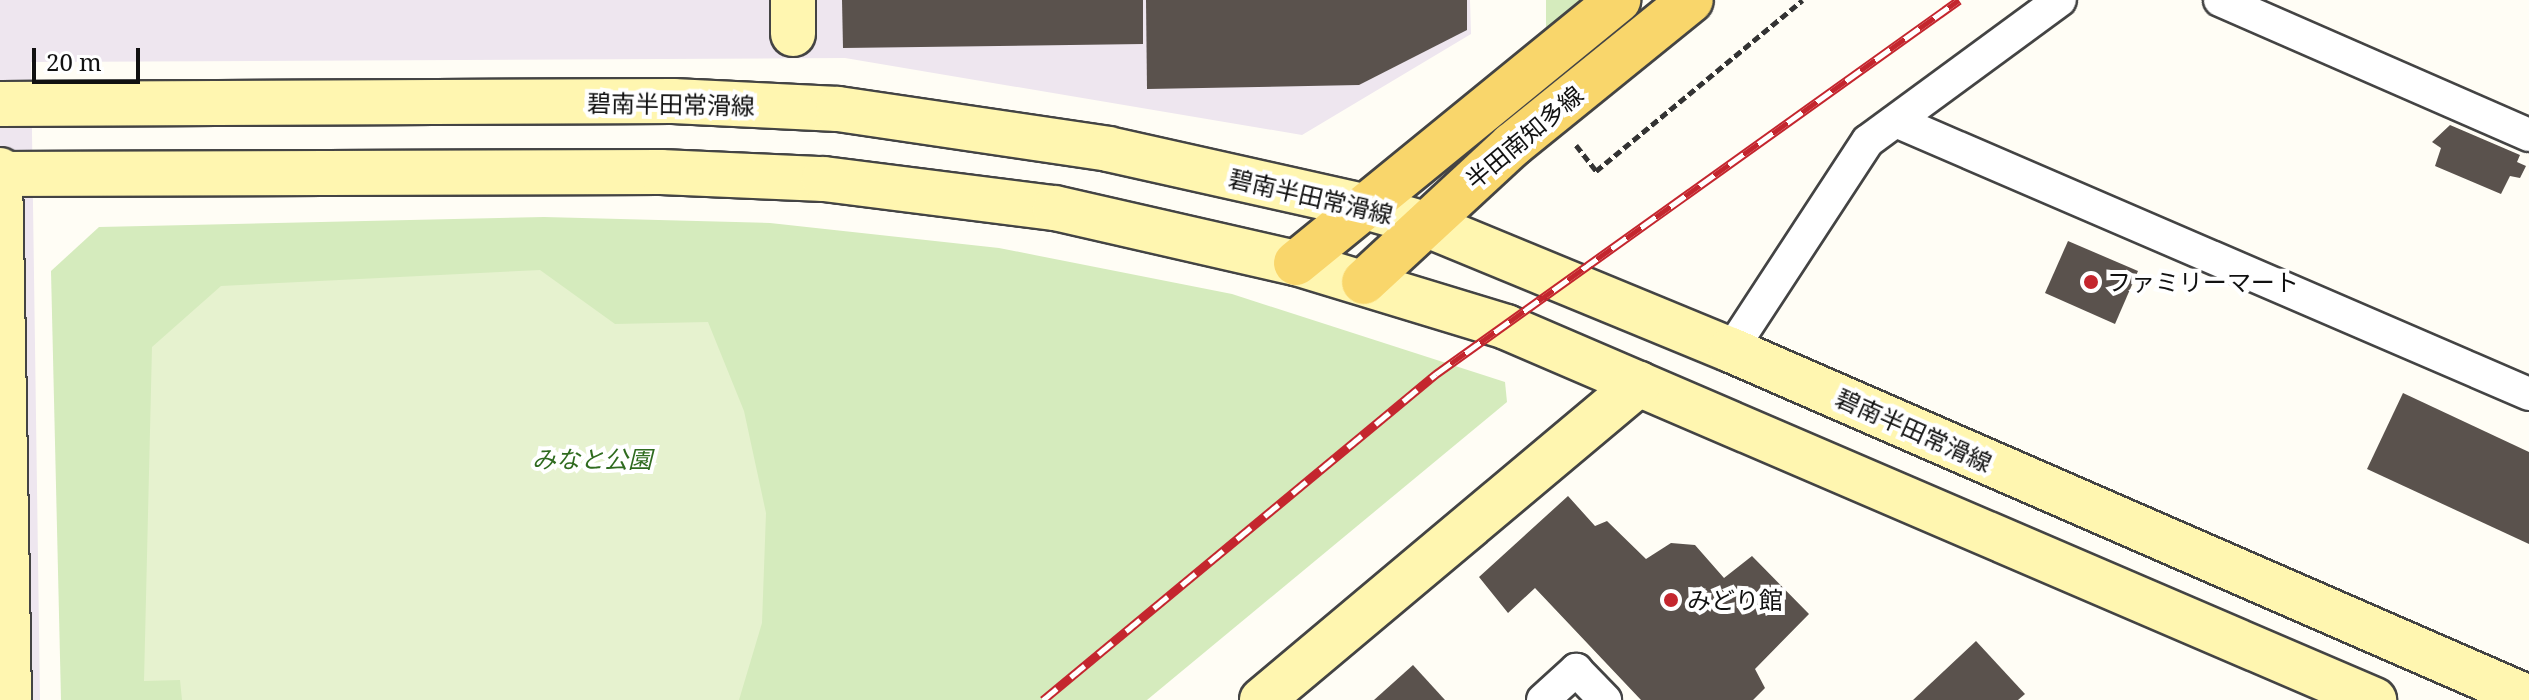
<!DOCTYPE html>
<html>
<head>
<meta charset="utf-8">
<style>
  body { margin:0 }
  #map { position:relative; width:2529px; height:700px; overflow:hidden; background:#fffdf5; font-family:"Noto Serif","Noto Sans JP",serif }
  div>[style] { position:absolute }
  .industrial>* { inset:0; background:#eee6ef }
  .green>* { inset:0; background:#d5ebbd }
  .pitch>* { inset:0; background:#e6f2cf }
  .building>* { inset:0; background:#5a524d }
  .path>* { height:5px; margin-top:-2.5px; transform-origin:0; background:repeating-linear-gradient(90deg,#333 0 8px,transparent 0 12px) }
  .roads { filter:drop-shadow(2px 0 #444) drop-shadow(-2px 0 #444) drop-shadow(0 2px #444) drop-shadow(0 -2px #444) }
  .street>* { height:32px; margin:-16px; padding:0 16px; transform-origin:16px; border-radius:16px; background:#fff }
  .secondary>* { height:44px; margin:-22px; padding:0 22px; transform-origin:22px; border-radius:22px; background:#fff6b0 }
  .primary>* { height:44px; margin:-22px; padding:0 22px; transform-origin:22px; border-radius:22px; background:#f9d66b }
  .rail>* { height:9px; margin-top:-4.5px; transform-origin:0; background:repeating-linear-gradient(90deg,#fff 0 18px,#c4262e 0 36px); box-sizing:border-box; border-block:2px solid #c4262e }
  .dots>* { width:22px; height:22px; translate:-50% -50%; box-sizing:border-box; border:4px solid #fff; border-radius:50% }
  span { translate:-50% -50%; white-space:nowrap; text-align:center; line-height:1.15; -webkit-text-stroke:8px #fff; paint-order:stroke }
  .street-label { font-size:24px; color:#111 }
  .poi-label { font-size:24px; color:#111 }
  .left { translate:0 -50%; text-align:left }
  .park-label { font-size:24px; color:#2f6b1f; font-style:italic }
  .scale { position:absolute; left:32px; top:48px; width:108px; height:36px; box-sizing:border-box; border:4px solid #111; border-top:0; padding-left:10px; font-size:24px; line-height:28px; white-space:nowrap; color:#111; -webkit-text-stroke:6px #fff; paint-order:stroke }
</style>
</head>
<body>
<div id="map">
  <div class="industrial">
    <div style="clip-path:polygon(0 0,1470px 0,1471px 34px,1302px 135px,845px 58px,31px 62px,40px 700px,0 700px)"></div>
  </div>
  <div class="green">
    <div style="clip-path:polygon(1546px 0,1585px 0,1546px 31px)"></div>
    <div style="clip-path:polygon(544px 217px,770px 223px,999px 248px,1232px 294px,1505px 382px,1507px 402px,1147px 700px,61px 700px,51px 271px,99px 227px)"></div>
  </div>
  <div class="pitch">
    <div style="clip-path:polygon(540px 270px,615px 324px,708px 322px,744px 411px,766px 513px,762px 623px,739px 700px,182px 700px,180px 680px,144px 681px,152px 347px,221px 286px)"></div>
  </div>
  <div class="building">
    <div style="clip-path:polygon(842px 0,1143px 0,1143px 44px,843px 48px)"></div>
    <div style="clip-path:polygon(1146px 0,1467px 0,1467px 30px,1359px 85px,1147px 89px)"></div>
    <div style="clip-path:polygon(2450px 125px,2520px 155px,2517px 162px,2526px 166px,2520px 178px,2510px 176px,2501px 194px,2435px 166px,2441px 148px,2432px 142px)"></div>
    <div style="clip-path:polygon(2068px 241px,2138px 271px,2115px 324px,2045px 293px)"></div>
    <div style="clip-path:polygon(2403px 393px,2529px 452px,2529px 544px,2367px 469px)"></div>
    <div style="clip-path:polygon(1568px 496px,1595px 526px,1607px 521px,1646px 559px,1671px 543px,1695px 545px,1724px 578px,1752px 556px,1809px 614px,1755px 669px,1765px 688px,1753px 700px,1641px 700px,1535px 588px,1508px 613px,1479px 577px)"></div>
    <div style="clip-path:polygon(1976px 641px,2025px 694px,2018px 700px,1913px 700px)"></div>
    <div style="clip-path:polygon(1413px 665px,1445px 700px,1374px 700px)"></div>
  </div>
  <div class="path">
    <div style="left:1576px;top:145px;width:33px;rotate:52deg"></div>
    <div style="left:1596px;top:171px;width:268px;rotate:-39.6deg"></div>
  </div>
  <div class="roads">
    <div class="street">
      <div style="left:2220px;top:0;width:337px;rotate:23.6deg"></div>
      <div style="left:1896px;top:121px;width:689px;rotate:23.33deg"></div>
      <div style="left:1731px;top:350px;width:250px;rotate:-56.8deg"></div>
      <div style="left:1868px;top:141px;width:238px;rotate:-36.3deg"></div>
      <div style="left:1543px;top:700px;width:45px;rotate:-42.3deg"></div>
      <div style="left:1576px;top:670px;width:42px;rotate:46deg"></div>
    </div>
    <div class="secondary">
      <div style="left:793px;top:0;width:34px;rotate:90deg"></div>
      <div style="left:0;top:104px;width:673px;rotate:-0.26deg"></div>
      <div style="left:673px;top:101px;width:165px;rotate:2.8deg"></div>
      <div style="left:838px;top:109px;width:273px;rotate:8.4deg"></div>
      <div style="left:1108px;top:149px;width:260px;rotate:12.6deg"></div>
      <div style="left:1362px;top:206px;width:66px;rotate:15.9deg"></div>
      <div style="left:1425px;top:224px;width:331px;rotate:22.4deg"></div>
      <div style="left:1731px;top:350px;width:871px;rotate:23.56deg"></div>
      <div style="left:0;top:170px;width:530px;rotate:89.03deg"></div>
      <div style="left:0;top:174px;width:661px;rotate:-0.17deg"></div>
      <div style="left:661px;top:172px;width:163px;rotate:2.5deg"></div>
      <div style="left:824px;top:179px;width:233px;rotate:7.2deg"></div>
      <div style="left:1055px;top:208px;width:247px;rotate:12.9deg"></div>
      <div style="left:1296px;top:263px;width:220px;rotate:16.9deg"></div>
      <div style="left:1506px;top:327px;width:945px;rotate:23.25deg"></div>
      <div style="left:1262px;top:700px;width:492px;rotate:-40deg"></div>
    </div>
    <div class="primary">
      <div style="left:1296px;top:263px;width:416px;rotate:-39.2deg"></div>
      <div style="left:1364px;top:282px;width:202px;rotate:-42.8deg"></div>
      <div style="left:1512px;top:145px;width:230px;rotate:-39deg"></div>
    </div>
  </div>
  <div class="rail">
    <div style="left:1043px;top:700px;width:511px;rotate:-39.68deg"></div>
    <div style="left:1436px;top:374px;width:643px;rotate:-35.57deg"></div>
  </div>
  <div class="dots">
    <div style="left:2091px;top:282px;background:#c4262e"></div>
    <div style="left:1671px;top:600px;background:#c4262e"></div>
  </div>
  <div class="street-label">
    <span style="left:671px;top:104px;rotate:1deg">碧南半田常滑線</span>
    <span style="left:1524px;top:137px;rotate:-40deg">半田南知多線</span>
    <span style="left:1311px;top:196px;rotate:13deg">碧南半田常滑線</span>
    <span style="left:1914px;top:430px;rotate:24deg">碧南半田常滑線</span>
  </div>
  <div class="poi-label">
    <span class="left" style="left:2107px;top:282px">ファミリーマート</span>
    <span class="left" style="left:1687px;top:600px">みどり館</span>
  </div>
  <div class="park-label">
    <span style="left:592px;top:459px">みなと公園</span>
  </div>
  <div class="scale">20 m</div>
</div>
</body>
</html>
